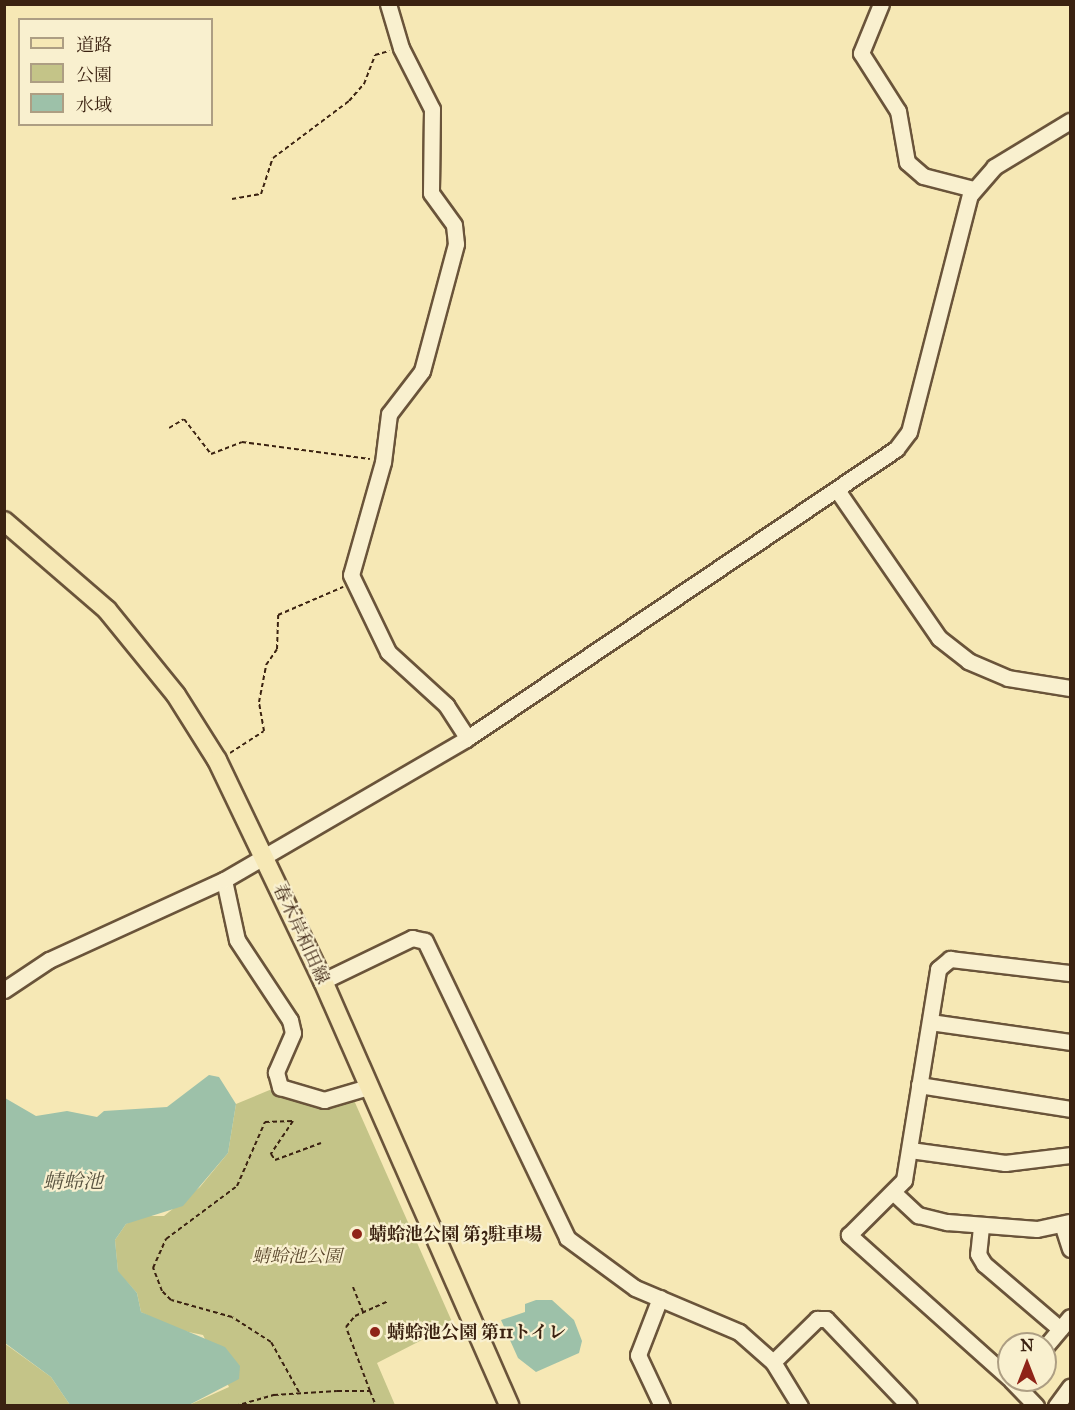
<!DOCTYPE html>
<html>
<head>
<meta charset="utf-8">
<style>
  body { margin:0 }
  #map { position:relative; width:1075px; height:1410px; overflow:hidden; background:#f6e8b5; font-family:"IM FELL Great Primer","Noto Serif JP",serif }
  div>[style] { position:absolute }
  .green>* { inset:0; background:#c4c488 }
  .water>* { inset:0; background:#9dc1a9 }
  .path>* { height:2px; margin-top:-1px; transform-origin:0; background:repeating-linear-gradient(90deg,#3b2211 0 4.5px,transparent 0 7.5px) }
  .roads { filter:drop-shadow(2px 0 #6a543a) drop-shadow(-2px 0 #6a543a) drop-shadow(0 2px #6a543a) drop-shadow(0 -2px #6a543a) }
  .minor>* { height:15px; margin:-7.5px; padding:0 7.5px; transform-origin:7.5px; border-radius:7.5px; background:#f9f0cf }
  .major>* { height:18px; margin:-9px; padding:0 9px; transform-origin:9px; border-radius:9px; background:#f6e8b5 }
  .dots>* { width:16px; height:16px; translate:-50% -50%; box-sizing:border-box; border:3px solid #f9f0cf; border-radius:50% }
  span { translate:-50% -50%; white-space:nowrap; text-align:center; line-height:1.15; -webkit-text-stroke:4.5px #f9f0cf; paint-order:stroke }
  .street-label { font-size:18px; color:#3b2211 }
  .poi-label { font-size:18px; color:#3b2211; font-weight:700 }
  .left { translate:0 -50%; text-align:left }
  .park-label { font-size:18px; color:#5d4a2f; font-style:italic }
  .water-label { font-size:20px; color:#58523f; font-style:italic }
  .frame { position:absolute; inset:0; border:6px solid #3b2211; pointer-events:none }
  .legend { position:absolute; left:18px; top:18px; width:195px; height:108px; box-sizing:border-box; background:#f9f0cf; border:2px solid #ad9e83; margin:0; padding:8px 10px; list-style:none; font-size:18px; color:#3b2211 }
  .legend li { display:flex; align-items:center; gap:12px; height:30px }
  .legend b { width:30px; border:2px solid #ad9e83 }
  .north { position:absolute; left:997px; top:1332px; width:60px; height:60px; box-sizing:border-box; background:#f9f0cf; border:2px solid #ad9e83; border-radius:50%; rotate:0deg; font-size:16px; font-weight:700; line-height:24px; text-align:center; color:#3b2211 }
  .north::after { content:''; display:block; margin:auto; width:21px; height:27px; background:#8f2418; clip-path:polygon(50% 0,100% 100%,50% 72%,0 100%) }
</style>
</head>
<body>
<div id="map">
  <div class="green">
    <div style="clip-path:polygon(272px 1089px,313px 1105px,353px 1098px,453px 1324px,377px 1363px,395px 1405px,189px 1405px,229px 1387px,203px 1335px,174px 1329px,141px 1312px,137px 1293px,118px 1272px,115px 1240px,126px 1224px,141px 1216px,164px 1216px,200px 1187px,228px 1153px,236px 1104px)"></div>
    <div style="clip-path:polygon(4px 1343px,51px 1377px,70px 1405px,5px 1405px)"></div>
  </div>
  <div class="water">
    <div style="clip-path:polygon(209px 1075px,219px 1077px,236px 1104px,228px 1153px,183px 1206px,126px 1224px,115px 1240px,118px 1271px,137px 1293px,141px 1312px,225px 1347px,240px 1366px,239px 1379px,189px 1405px,70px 1405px,51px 1377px,5px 1343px,5px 1098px,36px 1116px,67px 1111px,97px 1117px,104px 1111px,167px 1107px)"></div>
    <div style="clip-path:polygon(536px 1300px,552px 1300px,574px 1320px,582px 1341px,579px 1353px,536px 1372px,518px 1358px,501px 1320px,525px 1312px,525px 1304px)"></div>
  </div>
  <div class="path">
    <div style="left:232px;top:199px;width:29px;rotate:-10deg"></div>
    <div style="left:261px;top:194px;width:38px;rotate:-72deg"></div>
    <div style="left:273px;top:158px;width:95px;rotate:-36.9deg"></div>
    <div style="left:349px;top:101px;width:23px;rotate:-49deg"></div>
    <div style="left:364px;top:84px;width:31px;rotate:-69deg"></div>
    <div style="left:375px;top:55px;width:15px;rotate:-16deg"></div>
    <div style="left:169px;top:428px;width:17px;rotate:-31deg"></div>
    <div style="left:184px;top:419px;width:44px;rotate:52.4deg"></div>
    <div style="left:211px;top:454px;width:33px;rotate:-21deg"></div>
    <div style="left:242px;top:442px;width:129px;rotate:7.6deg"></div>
    <div style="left:230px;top:753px;width:40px;rotate:-32.9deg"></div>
    <div style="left:264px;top:731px;width:29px;rotate:-100deg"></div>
    <div style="left:259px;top:702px;width:38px;rotate:-79deg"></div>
    <div style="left:266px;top:665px;width:19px;rotate:-55deg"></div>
    <div style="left:277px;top:649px;width:34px;rotate:-88deg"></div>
    <div style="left:278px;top:615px;width:71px;rotate:-23.3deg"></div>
    <div style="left:353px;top:1287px;width:27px;rotate:68deg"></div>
    <div style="left:370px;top:1391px;width:68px;rotate:-110.6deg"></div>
    <div style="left:346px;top:1327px;width:14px;rotate:-51deg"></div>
    <div style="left:355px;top:1316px;width:37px;rotate:-24deg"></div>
    <div style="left:299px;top:1392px;width:57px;rotate:-119.2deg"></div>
    <div style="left:271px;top:1342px;width:46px;rotate:-147.3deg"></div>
    <div style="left:232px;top:1317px;width:63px;rotate:-164.4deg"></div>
    <div style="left:171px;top:1300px;width:13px;rotate:-135deg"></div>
    <div style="left:162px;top:1291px;width:25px;rotate:-111deg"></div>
    <div style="left:153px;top:1268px;width:32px;rotate:-66deg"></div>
    <div style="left:166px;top:1239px;width:89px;rotate:-36.7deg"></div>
    <div style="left:237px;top:1186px;width:70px;rotate:-66.4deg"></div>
    <div style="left:265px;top:1122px;width:28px;rotate:-2deg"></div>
    <div style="left:293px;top:1121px;width:40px;rotate:124deg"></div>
    <div style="left:271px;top:1154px;width:7px;rotate:56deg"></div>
    <div style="left:275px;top:1160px;width:49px;rotate:-20.3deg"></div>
    <div style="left:235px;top:1406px;width:41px;rotate:-15.8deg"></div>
    <div style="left:274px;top:1395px;width:63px;rotate:-3.6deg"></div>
    <div style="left:337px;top:1391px;width:33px"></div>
    <div style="left:370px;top:1391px;width:16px;rotate:68deg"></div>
  </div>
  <div class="roads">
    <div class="minor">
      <div style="left:388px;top:4px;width:46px;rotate:73.5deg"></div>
      <div style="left:401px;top:48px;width:68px;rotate:63.1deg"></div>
      <div style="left:432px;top:109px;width:84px;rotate:90.7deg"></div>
      <div style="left:431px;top:193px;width:39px;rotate:54deg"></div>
      <div style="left:454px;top:225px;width:19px;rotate:84deg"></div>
      <div style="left:456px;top:244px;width:131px;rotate:105deg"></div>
      <div style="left:422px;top:371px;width:54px;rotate:127.5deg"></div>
      <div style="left:389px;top:414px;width:48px;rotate:97.1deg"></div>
      <div style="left:383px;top:462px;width:117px;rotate:105.8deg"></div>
      <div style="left:351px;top:575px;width:85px;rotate:64.3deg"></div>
      <div style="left:388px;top:652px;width:79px;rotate:42.4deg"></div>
      <div style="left:446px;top:705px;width:35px;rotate:57deg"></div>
      <div style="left:881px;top:4px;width:53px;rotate:112.2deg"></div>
      <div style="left:861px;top:53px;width:69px;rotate:57.5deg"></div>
      <div style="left:898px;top:111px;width:52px;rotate:80deg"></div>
      <div style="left:907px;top:162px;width:21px;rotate:41deg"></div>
      <div style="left:923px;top:176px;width:52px;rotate:14.6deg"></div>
      <div style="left:837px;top:490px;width:180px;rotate:55.4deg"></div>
      <div style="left:939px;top:638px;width:37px;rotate:38deg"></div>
      <div style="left:968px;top:661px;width:43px;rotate:23deg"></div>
      <div style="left:1008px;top:678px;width:63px;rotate:9.2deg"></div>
      <div style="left:224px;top:880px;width:61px;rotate:77.8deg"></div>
      <div style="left:237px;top:940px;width:96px;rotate:56.5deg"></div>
      <div style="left:290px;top:1020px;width:13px;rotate:77deg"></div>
      <div style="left:293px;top:1033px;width:43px;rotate:113.6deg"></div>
      <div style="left:276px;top:1072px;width:16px;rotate:75deg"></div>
      <div style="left:280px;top:1087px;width:46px;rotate:16.5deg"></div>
      <div style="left:324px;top:1100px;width:46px;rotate:-16.5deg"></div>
      <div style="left:323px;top:981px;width:99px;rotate:-25.8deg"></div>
      <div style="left:412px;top:938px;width:13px;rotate:13deg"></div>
      <div style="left:425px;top:941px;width:329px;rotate:64.4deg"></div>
      <div style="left:567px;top:1238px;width:84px;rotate:36.3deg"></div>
      <div style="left:635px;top:1288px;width:113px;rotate:22.9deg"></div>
      <div style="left:739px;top:1332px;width:45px;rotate:41.4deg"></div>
      <div style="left:773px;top:1362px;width:52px;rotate:58.5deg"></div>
      <div style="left:4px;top:990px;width:54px;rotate:-33.7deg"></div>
      <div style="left:49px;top:960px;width:192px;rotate:-24.6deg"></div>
      <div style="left:224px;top:880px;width:280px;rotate:-30.2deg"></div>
      <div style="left:466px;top:739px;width:519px;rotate:-34deg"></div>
      <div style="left:896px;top:449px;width:21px;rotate:-53deg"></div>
      <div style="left:909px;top:432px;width:245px;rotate:-75.6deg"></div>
      <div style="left:970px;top:195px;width:37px;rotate:-49deg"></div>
      <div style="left:994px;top:167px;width:89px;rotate:-31.2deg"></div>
      <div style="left:930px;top:1022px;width:141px;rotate:8.1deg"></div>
      <div style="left:919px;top:1085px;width:153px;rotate:9deg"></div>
      <div style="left:910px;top:1150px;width:96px;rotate:7.8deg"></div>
      <div style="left:1005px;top:1163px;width:65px;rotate:-7deg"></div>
      <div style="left:894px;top:1193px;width:33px;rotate:43deg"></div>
      <div style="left:918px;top:1215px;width:30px;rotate:14deg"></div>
      <div style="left:947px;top:1222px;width:90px;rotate:4.4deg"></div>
      <div style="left:1037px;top:1229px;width:34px;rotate:-12deg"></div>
      <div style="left:1062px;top:1224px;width:26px;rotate:72deg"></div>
      <div style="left:981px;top:1227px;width:27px;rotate:96deg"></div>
      <div style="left:978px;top:1254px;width:12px;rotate:59deg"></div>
      <div style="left:984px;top:1264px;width:100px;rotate:40.5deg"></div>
      <div style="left:660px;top:1298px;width:61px;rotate:111.1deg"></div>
      <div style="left:638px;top:1355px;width:56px;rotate:64.8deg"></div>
      <div style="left:1045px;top:1347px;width:39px;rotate:-50deg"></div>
      <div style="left:773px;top:1362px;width:62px;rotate:-44.3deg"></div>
      <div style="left:817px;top:1319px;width:9px"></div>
      <div style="left:826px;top:1319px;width:120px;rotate:46.3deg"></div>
      <div style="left:1009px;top:1378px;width:215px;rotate:-138.2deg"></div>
      <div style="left:849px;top:1235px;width:78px;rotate:-45deg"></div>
      <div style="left:904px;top:1180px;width:214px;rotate:-80.8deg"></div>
      <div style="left:938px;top:969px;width:16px;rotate:-40deg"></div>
      <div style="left:950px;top:959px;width:121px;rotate:6.7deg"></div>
      <div style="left:1011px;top:1380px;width:36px;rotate:46deg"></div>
      <div style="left:1056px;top:1406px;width:24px;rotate:-54deg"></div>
    </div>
    <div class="major">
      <div style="left:4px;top:521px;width:136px;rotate:40.8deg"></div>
      <div style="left:107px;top:610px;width:109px;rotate:50.9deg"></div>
      <div style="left:176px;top:695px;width:77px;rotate:57.8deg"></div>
      <div style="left:217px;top:760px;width:245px;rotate:64.4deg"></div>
      <div style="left:323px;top:981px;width:464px;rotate:66.3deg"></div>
    </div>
  </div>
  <div class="dots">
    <div style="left:357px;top:1234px;background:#8f2418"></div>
    <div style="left:375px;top:1332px;background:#8f2418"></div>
  </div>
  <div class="street-label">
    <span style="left:301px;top:934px;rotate:65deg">春木岸和田線</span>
  </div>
  <div class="poi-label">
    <span class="left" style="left:369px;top:1234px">蜻蛉池公園 第3駐車場</span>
    <span class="left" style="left:387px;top:1332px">蜻蛉池公園 第11トイレ</span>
  </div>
  <div class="park-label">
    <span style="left:297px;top:1256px">蜻蛉池公園</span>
  </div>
  <div class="water-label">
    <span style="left:73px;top:1181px">蜻蛉池</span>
  </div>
  <div class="frame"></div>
  <ul class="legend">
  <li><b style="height:8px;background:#f6e8b5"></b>道路</li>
  <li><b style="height:16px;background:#c4c488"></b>公園</li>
  <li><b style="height:16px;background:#9dc1a9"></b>水域</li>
  </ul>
  <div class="north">N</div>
</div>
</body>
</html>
